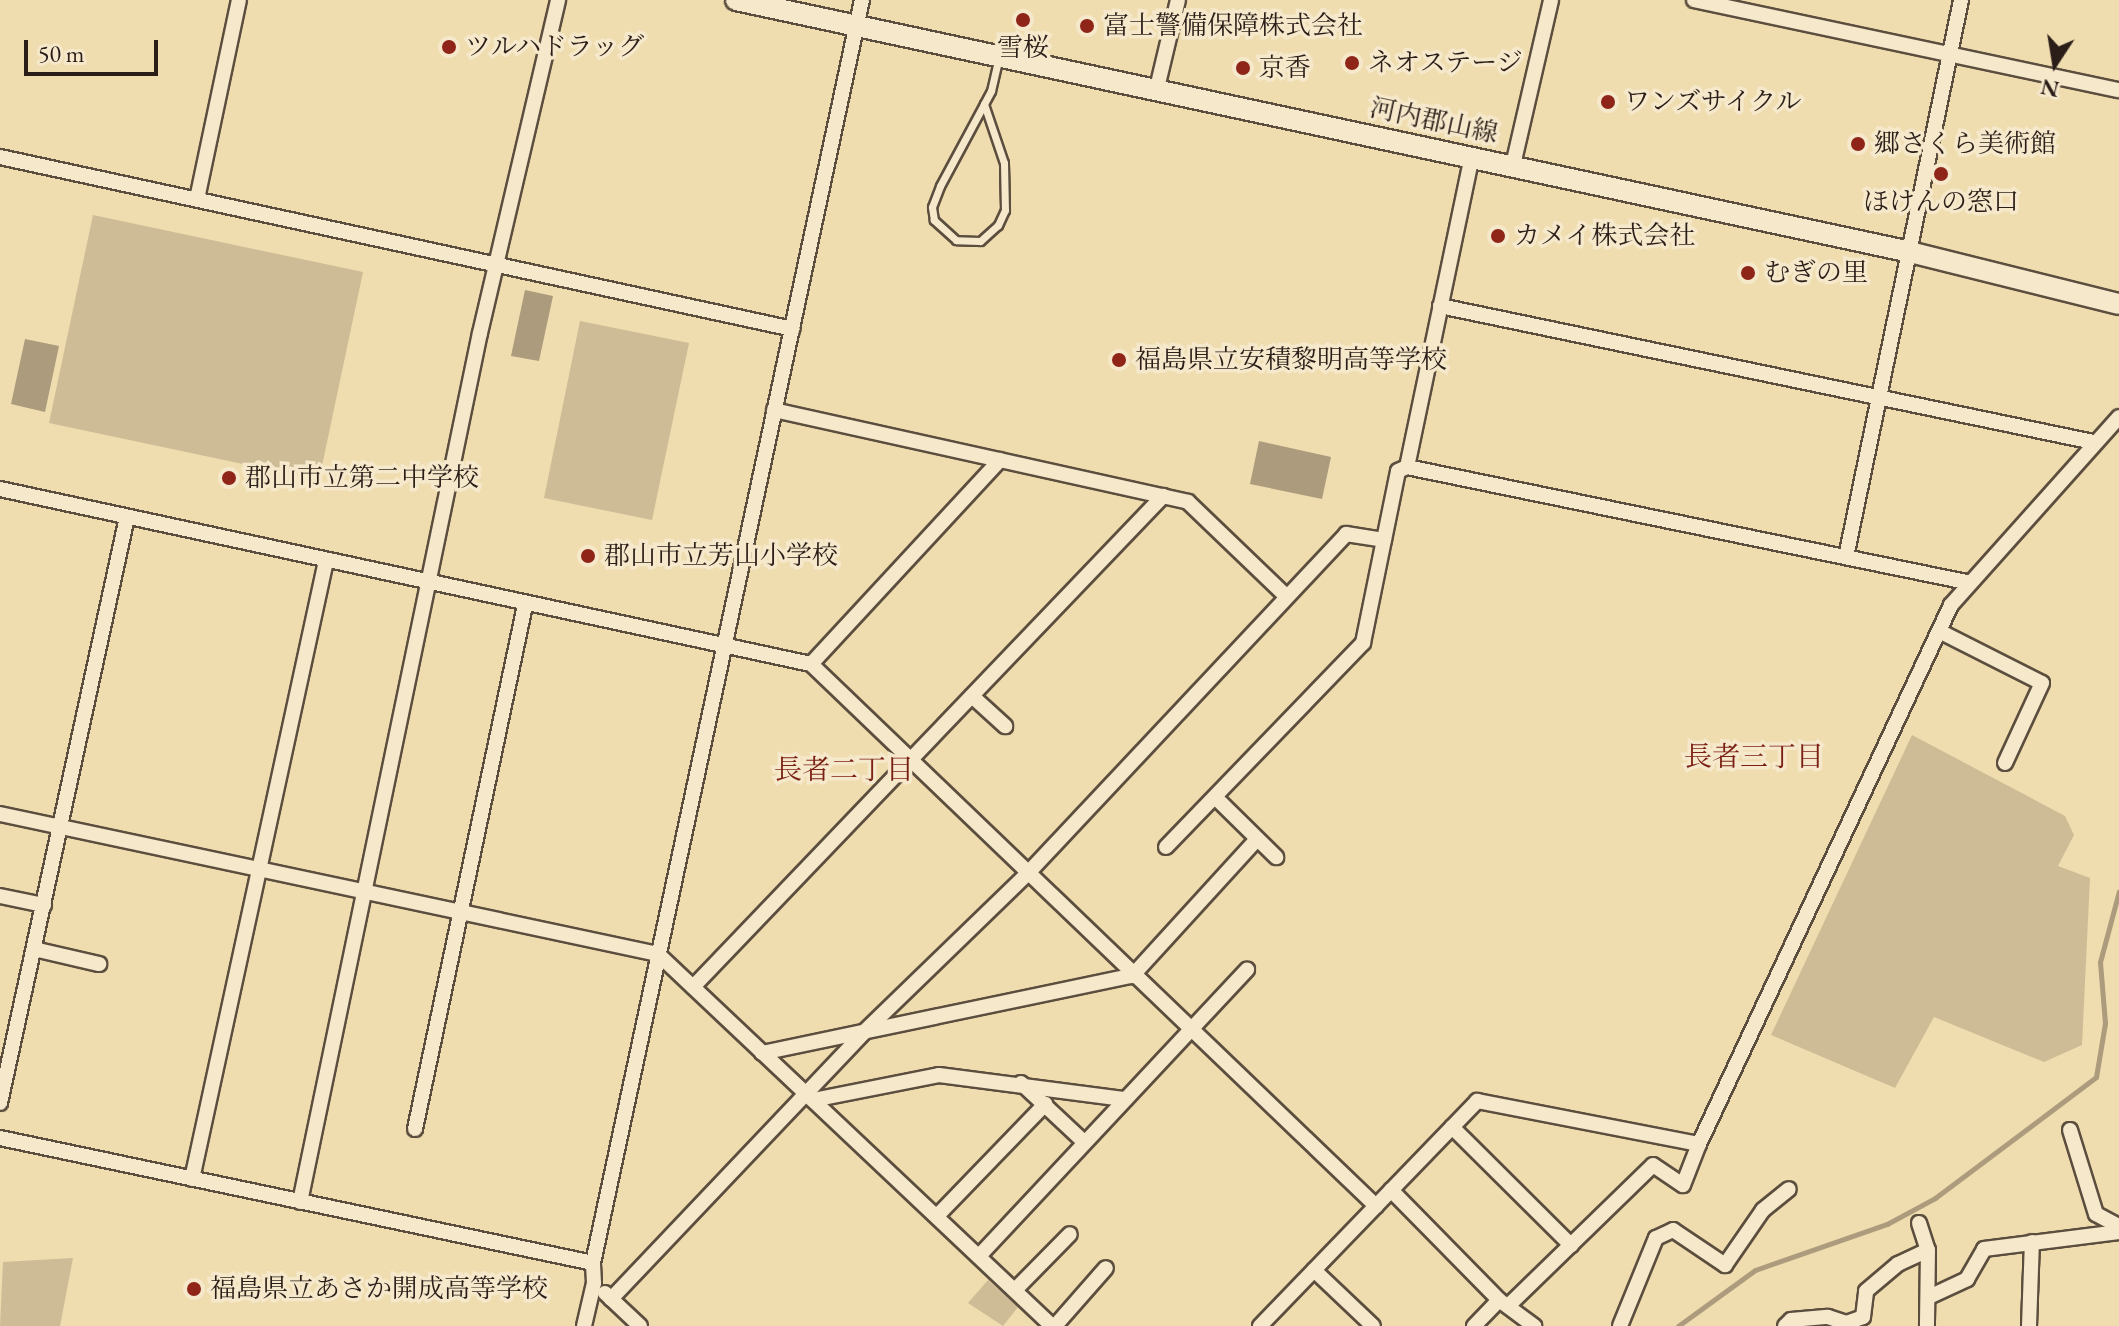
<!DOCTYPE html>
<html>
<head>
<meta charset="utf-8">
<style>
  body { margin:0 }
  #map { position:relative; width:2119px; height:1326px; overflow:hidden; background:#efdcaf; font-family:"EB Garamond","Noto Serif JP",serif }
  div>[style] { position:absolute }
  .green>* { inset:0; background:#cebc96 }
  .water>* { inset:0; background:#ac9b7c }
  .stream>* { height:5px; margin:-2.5px; padding:0 2.5px; transform-origin:2.5px; border-radius:2.5px; background:#ac9b7c }
  .roads { filter:drop-shadow(2px 0 #5c4e3e) drop-shadow(-2px 0 #5c4e3e) drop-shadow(0 2px #5c4e3e) drop-shadow(0 -2px #5c4e3e) }
  .lane>* { height:7px; margin:-3.5px; padding:0 3.5px; transform-origin:3.5px; border-radius:3.5px; background:#f5e8cb }
  .street>* { height:14px; margin:-7px; padding:0 7px; transform-origin:7px; border-radius:7px; background:#f5e8cb }
  .secondary>* { height:20px; margin:-10px; padding:0 10px; transform-origin:10px; border-radius:10px; background:#f5e8cb }
  .dots>* { width:22px; height:22px; translate:-50% -50%; box-sizing:border-box; border:4px solid #f5e8cb; border-radius:50% }
  span { translate:-50% -50%; white-space:nowrap; text-align:center; line-height:1.15; -webkit-text-stroke:7px #f5e8cb; paint-order:stroke }
  .poi-label { font-size:26px; color:#2b1e19 }
  .left { translate:0 -50%; text-align:left }
  .street-label { font-size:26px; color:#2b1e19 }
  .neighbourhood-label { font-size:28px; color:#7a1f14 }
  .north { position:absolute; left:2015px; top:24px; width:80px; height:80px; -webkit-text-stroke:6px #f5e8cb; paint-order:stroke; rotate:192deg; font-size:22px; font-weight:700; line-height:32px; text-align:center; color:#2b1e19 }
  .north::after { content:''; display:block; margin:auto; width:28px; height:36px; background:#2b1e19; clip-path:polygon(50% 0,100% 100%,50% 72%,0 100%) }
  .scale { position:absolute; left:24px; top:40px; width:134px; height:36px; box-sizing:border-box; border:4px solid #2b1e19; border-top:0; padding-left:10px; font-size:24px; line-height:28px; white-space:nowrap; color:#2b1e19; -webkit-text-stroke:6px #f5e8cb; paint-order:stroke }
</style>
</head>
<body>
<div id="map">
  <div class="green">
    <div style="clip-path:polygon(93px 215px,363px 272px,319px 480px,49px 423px)"></div>
    <div style="clip-path:polygon(580px 321px,689px 343px,652px 520px,544px 498px)"></div>
    <div style="clip-path:polygon(1912px 735px,2065px 816px,2074px 835px,2058px 866px,2090px 878px,2082px 1045px,2044px 1062px,1934px 1017px,1895px 1088px,1771px 1035px)"></div>
    <div style="clip-path:polygon(73px 1258px,60px 1326px,0 1326px,3px 1262px)"></div>
    <div style="clip-path:polygon(988px 1280px,1018px 1307px,1003px 1326px,968px 1303px)"></div>
  </div>
  <div class="water">
    <div style="clip-path:polygon(525px 290px,553px 296px,539px 361px,511px 356px)"></div>
    <div style="clip-path:polygon(25px 339px,59px 346px,45px 412px,11px 404px)"></div>
    <div style="clip-path:polygon(1259px 441px,1331px 457px,1322px 499px,1250px 484px)"></div>
  </div>
  <div class="stream">
    <div style="left:1678px;top:1326px;width:95px;rotate:-36deg"></div>
    <div style="left:1755px;top:1270px;width:140px;rotate:-19.2deg"></div>
    <div style="left:1887px;top:1224px;width:55px;rotate:-28.4deg"></div>
    <div style="left:1935px;top:1198px;width:201px;rotate:-36.9deg"></div>
    <div style="left:2096px;top:1077px;width:55px;rotate:-80.5deg"></div>
    <div style="left:2105px;top:1023px;width:61px;rotate:-94.7deg"></div>
    <div style="left:2100px;top:962px;width:73px;rotate:-75deg"></div>
  </div>
  <div class="roads">
    <div class="lane">
      <div style="left:984px;top:104px;width:62px;rotate:71.3deg"></div>
      <div style="left:1004px;top:163px;width:47px;rotate:88.8deg"></div>
      <div style="left:1005px;top:210px;width:17px;rotate:115deg"></div>
      <div style="left:998px;top:225px;width:24px;rotate:138deg"></div>
      <div style="left:980px;top:241px;width:24px;rotate:-178deg"></div>
      <div style="left:956px;top:240px;width:30px;rotate:-138deg"></div>
      <div style="left:934px;top:220px;width:13px;rotate:-99deg"></div>
      <div style="left:932px;top:207px;width:22px;rotate:-69deg"></div>
      <div style="left:940px;top:186px;width:93px;rotate:-61.8deg"></div>
      <div style="left:984px;top:104px;width:15px;rotate:-62deg"></div>
      <div style="left:991px;top:91px;width:35px;rotate:-77deg"></div>
    </div>
    <div class="street">
      <div style="left:1694px;top:0;width:434px;rotate:12deg"></div>
      <div style="left:1157px;top:88px;width:90px;rotate:-76.6deg"></div>
      <div style="left:0;top:157px;width:811px;rotate:12.24deg"></div>
      <div style="left:1513px;top:165px;width:169px;rotate:-77deg"></div>
      <div style="left:197px;top:199px;width:203px;rotate:-78.1deg"></div>
      <div style="left:1440px;top:306px;width:667px;rotate:11.76deg"></div>
      <div style="left:774px;top:410px;width:424px;rotate:12.5deg"></div>
      <div style="left:1188px;top:502px;width:134px;rotate:43.8deg"></div>
      <div style="left:1407px;top:467px;width:571px;rotate:11.62deg"></div>
      <div style="left:0;top:489px;width:830px;rotate:12.18deg"></div>
      <div style="left:811px;top:664px;width:783px;rotate:43.81deg"></div>
      <div style="left:1846px;top:557px;width:569px;rotate:-78.33deg"></div>
      <div style="left:1941px;top:632px;width:113px;rotate:26.8deg"></div>
      <div style="left:2042px;top:683px;width:88px;rotate:114.8deg"></div>
      <div style="left:811px;top:664px;width:278px;rotate:-47.2deg"></div>
      <div style="left:972px;top:696px;width:45px;rotate:42.3deg"></div>
      <div style="left:1215px;top:797px;width:86px;rotate:44.5deg"></div>
      <div style="left:0;top:814px;width:673px;rotate:12.01deg"></div>
      <div style="left:658px;top:954px;width:542px;rotate:43.35deg"></div>
      <div style="left:1166px;top:847px;width:284px;rotate:-46deg"></div>
      <div style="left:1363px;top:643px;width:105px;rotate:-78.5deg"></div>
      <div style="left:0;top:896px;width:45px;rotate:11.6deg"></div>
      <div style="left:34px;top:949px;width:67px;rotate:13deg"></div>
      <div style="left:693px;top:987px;width:680px;rotate:-46.25deg"></div>
      <div style="left:762px;top:1053px;width:378px;rotate:-11.8deg"></div>
      <div style="left:1132px;top:976px;width:185px;rotate:-47.6deg"></div>
      <div style="left:1021px;top:1083px;width:86px;rotate:43.1deg"></div>
      <div style="left:813px;top:1100px;width:128px;rotate:-11.2deg"></div>
      <div style="left:939px;top:1075px;width:188px;rotate:7.4deg"></div>
      <div style="left:0;top:1103px;width:600px;rotate:-77.77deg"></div>
      <div style="left:1452px;top:1127px;width:168px;rotate:44.8deg"></div>
      <div style="left:415px;top:1129px;width:535px;rotate:-78.14deg"></div>
      <div style="left:2070px;top:1130px;width:88px;rotate:72.8deg"></div>
      <div style="left:2096px;top:1214px;width:26px;rotate:28deg"></div>
      <div style="left:0;top:1138px;width:606px;rotate:11.9deg"></div>
      <div style="left:192px;top:1179px;width:632px;rotate:-77.77deg"></div>
      <div style="left:1391px;top:1190px;width:154px;rotate:45.5deg"></div>
      <div style="left:1499px;top:1300px;width:44px;rotate:36.6deg"></div>
      <div style="left:300px;top:1202px;width:887px;rotate:-78.3deg"></div>
      <div style="left:480px;top:333px;width:342px;rotate:-76.8deg"></div>
      <div style="left:937px;top:1216px;width:156px;rotate:-46deg"></div>
      <div style="left:1919px;top:1223px;width:28px;rotate:72deg"></div>
      <div style="left:1928px;top:1250px;width:76px;rotate:90.8deg"></div>
      <div style="left:980px;top:1255px;width:391px;rotate:-46.9deg"></div>
      <div style="left:1314px;top:1270px;width:81px;rotate:43.5deg"></div>
      <div style="left:1015px;top:1290px;width:78px;rotate:-45.5deg"></div>
      <div style="left:605px;top:1293px;width:48px;rotate:43.3deg"></div>
      <div style="left:1931px;top:1296px;width:40px;rotate:-25deg"></div>
      <div style="left:1967px;top:1279px;width:34px;rotate:-60deg"></div>
      <div style="left:1984px;top:1249px;width:136px;rotate:-7.2deg"></div>
      <div style="left:611px;top:1299px;width:368px;rotate:-46.5deg"></div>
      <div style="left:864px;top:1032px;width:228px;rotate:-44.1deg"></div>
      <div style="left:1028px;top:873px;width:465px;rotate:-46.8deg"></div>
      <div style="left:1346px;top:534px;width:38px;rotate:9deg"></div>
      <div style="left:1384px;top:540px;width:70px;rotate:-78.5deg"></div>
      <div style="left:1398px;top:471px;width:10px;rotate:-24deg"></div>
      <div style="left:1407px;top:467px;width:318px;rotate:-78.2deg"></div>
      <div style="left:1508px;top:1306px;width:202px;rotate:-44.2deg"></div>
      <div style="left:1653px;top:1165px;width:36px;rotate:34deg"></div>
      <div style="left:1683px;top:1185px;width:44px;rotate:-68.7deg"></div>
      <div style="left:584px;top:1326px;width:44px;rotate:-76.9deg"></div>
      <div style="left:594px;top:1283px;width:20px;rotate:-93deg"></div>
      <div style="left:593px;top:1263px;width:1291px;rotate:-77.98deg"></div>
      <div style="left:1055px;top:1326px;width:77px;rotate:-48.7deg"></div>
      <div style="left:1260px;top:1326px;width:313px;rotate:-46deg"></div>
      <div style="left:1477px;top:1101px;width:226px;rotate:11deg"></div>
      <div style="left:1699px;top:1144px;width:595px;rotate:-64.94deg"></div>
      <div style="left:1951px;top:605px;width:252px;rotate:-48.2deg"></div>
      <div style="left:1474px;top:1326px;width:36px;rotate:-46deg"></div>
      <div style="left:1620px;top:1326px;width:95px;rotate:-67.8deg"></div>
      <div style="left:1656px;top:1238px;width:19px;rotate:-25deg"></div>
      <div style="left:1673px;top:1230px;width:63px;rotate:33.9deg"></div>
      <div style="left:1725px;top:1265px;width:67px;rotate:-55.4deg"></div>
      <div style="left:1763px;top:1210px;width:33px;rotate:-39deg"></div>
      <div style="left:1785px;top:1326px;width:8px;rotate:-45deg"></div>
      <div style="left:1791px;top:1320px;width:37px;rotate:-5deg"></div>
      <div style="left:1828px;top:1317px;width:19px;rotate:18deg"></div>
      <div style="left:1846px;top:1323px;width:18px;rotate:-19deg"></div>
      <div style="left:1863px;top:1317px;width:26px;rotate:-83deg"></div>
      <div style="left:1866px;top:1291px;width:42px;rotate:-40.2deg"></div>
      <div style="left:1898px;top:1264px;width:33px;rotate:-25deg"></div>
      <div style="left:2029px;top:1326px;width:84px;rotate:-88deg"></div>
    </div>
    <div class="secondary">
      <div style="left:736px;top:0;width:1197px;rotate:12.11deg"></div>
      <div style="left:1906px;top:251px;width:219px;rotate:14deg"></div>
    </div>
  </div>
  <div class="dots">
    <div style="left:1023px;top:20px;background:#8f2418"></div>
    <div style="left:1087px;top:26px;background:#8f2418"></div>
    <div style="left:449px;top:47px;background:#8f2418"></div>
    <div style="left:1352px;top:63px;background:#8f2418"></div>
    <div style="left:1243px;top:68px;background:#8f2418"></div>
    <div style="left:1608px;top:102px;background:#8f2418"></div>
    <div style="left:1858px;top:144px;background:#8f2418"></div>
    <div style="left:1941px;top:174px;background:#8f2418"></div>
    <div style="left:1498px;top:236px;background:#8f2418"></div>
    <div style="left:1748px;top:273px;background:#8f2418"></div>
    <div style="left:1119px;top:360px;background:#8f2418"></div>
    <div style="left:229px;top:478px;background:#8f2418"></div>
    <div style="left:588px;top:556px;background:#8f2418"></div>
    <div style="left:194px;top:1289px;background:#8f2418"></div>
  </div>
  <div class="poi-label">
    <span class="left" style="left:1103px;top:26px">富士警備保障株式会社</span>
    <span class="left" style="left:465px;top:47px">ツルハドラッグ</span>
    <span style="left:1023px;top:48px">雪桜</span>
    <span class="left" style="left:1368px;top:63px">ネオステージ</span>
    <span class="left" style="left:1259px;top:68px">京香</span>
    <span class="left" style="left:1624px;top:102px">ワンズサイクル</span>
    <span class="left" style="left:1874px;top:144px">郷さくら美術館</span>
    <span style="left:1941px;top:202px">ほけんの窓口</span>
    <span class="left" style="left:1514px;top:236px">カメイ株式会社</span>
    <span class="left" style="left:1764px;top:273px">むぎの里</span>
    <span class="left" style="left:1135px;top:360px">福島県立安積黎明高等学校</span>
    <span class="left" style="left:245px;top:478px">郡山市立第二中学校</span>
    <span class="left" style="left:604px;top:556px">郡山市立芳山小学校</span>
    <span class="left" style="left:210px;top:1289px">福島県立あさか開成高等学校</span>
  </div>
  <div class="street-label">
    <span style="left:1434px;top:121px;rotate:12deg">河内郡山線</span>
  </div>
  <div class="neighbourhood-label">
    <span style="left:1754px;top:756px">長者三丁目</span>
    <span style="left:844px;top:769px">長者二丁目</span>
  </div>
  <div class="north">N</div>
  <div class="scale">50 m</div>
</div>
</body>
</html>
